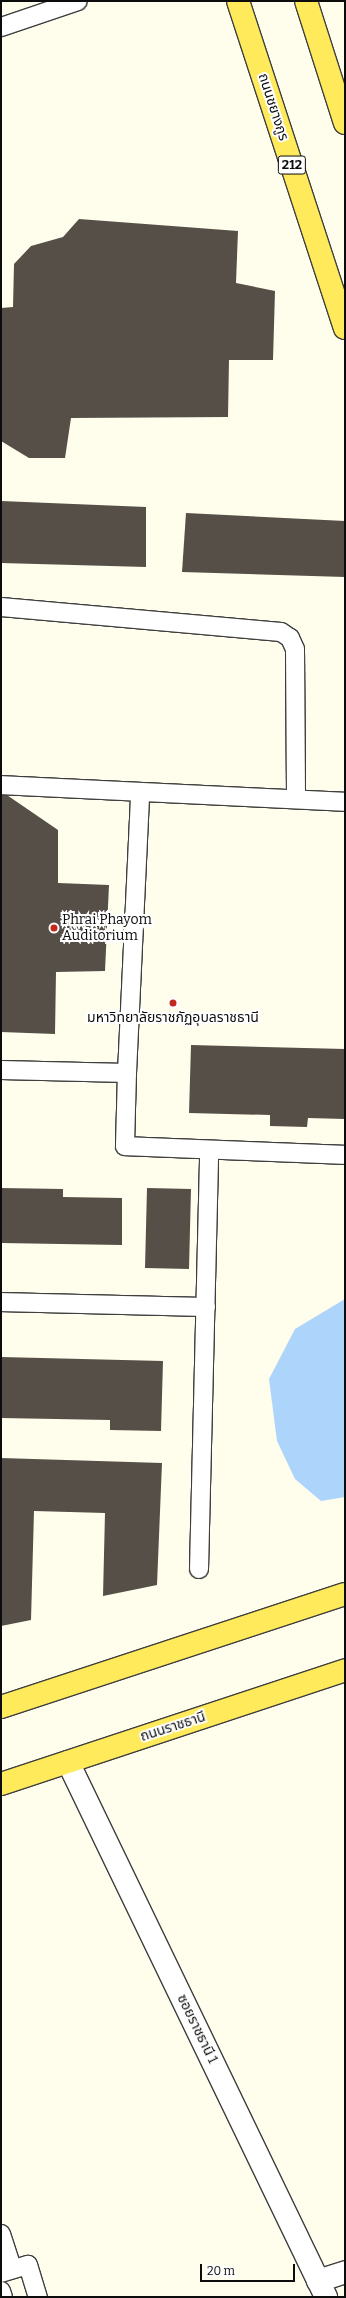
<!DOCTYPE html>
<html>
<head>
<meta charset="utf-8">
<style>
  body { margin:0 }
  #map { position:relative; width:346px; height:2298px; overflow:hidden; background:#fffdeb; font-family:Bitter,"Noto Sans Thai",serif }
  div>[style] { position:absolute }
  .water>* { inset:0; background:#add4fa }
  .building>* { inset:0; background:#554f48 }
  .roads { filter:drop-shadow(1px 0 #3f3f3f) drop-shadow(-1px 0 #3f3f3f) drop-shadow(0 1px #3f3f3f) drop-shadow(0 -1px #3f3f3f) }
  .service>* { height:18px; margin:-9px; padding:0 9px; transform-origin:9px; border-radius:9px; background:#fff }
  .minor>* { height:22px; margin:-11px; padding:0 11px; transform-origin:11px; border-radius:11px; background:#fff }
  .primary>* { height:22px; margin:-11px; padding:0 11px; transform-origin:11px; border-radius:11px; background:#ffea5b }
  .dots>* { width:11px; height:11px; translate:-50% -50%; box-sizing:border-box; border:2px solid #fff; border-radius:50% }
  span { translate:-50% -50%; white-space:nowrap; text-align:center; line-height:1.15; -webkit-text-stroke:4px #fff; paint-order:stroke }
  .shield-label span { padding:1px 3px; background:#fff; border:1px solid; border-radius:3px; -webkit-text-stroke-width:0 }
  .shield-label { font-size:13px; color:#0c0c0c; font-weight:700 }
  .street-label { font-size:14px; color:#0c0c0c }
  .poi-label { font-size:14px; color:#0c0c0c }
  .left { translate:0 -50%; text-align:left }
  .frame { position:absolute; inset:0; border:2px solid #0c0c0c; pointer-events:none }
  .scale { position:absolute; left:200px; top:2264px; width:95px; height:18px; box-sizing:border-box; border:2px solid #0c0c0c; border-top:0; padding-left:5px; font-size:12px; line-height:14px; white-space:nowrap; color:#0c0c0c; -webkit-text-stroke:3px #fff; paint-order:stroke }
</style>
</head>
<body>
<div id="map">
  <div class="water">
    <div style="clip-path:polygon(345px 1299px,345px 1497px,321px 1501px,295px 1479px,277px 1441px,269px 1379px,295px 1329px)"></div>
  </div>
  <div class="building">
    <div style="clip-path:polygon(79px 219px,238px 231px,236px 283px,275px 291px,273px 360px,229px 360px,228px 417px,71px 418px,65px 458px,29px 458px,1px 441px,1px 308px,13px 307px,14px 264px,31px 246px,63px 237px)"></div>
    <div style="clip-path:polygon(1px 501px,146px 507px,146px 567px,1px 563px)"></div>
    <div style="clip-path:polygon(186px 513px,345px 521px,345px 577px,182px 572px)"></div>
    <div style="clip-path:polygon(1px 791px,58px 830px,58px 883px,109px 885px,105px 971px,56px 972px,55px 1034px,1px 1032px)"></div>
    <div style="clip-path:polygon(191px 1045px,345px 1049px,345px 1119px,308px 1118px,307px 1127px,270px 1126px,270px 1115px,189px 1113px)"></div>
    <div style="clip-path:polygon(1px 1188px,63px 1189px,63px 1197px,122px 1198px,122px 1245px,1px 1243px)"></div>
    <div style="clip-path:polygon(147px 1188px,191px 1189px,189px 1269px,145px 1268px)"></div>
    <div style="clip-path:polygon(1px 1357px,163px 1361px,161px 1431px,110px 1430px,110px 1420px,1px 1418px)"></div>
    <div style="clip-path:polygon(1px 1458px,162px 1463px,157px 1585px,103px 1596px,105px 1513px,34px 1511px,31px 1620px,1px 1626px)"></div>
  </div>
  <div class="roads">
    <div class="service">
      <div style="left:1px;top:27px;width:81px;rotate:-18.7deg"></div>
      <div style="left:1px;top:607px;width:281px;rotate:5.1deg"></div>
      <div style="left:281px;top:632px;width:11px;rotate:34deg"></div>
      <div style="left:290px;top:638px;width:12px;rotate:66deg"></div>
      <div style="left:295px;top:649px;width:149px;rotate:89.6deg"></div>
      <div style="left:1px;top:785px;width:344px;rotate:2.8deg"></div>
      <div style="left:1px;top:1070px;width:126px;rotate:1.4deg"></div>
      <div style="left:127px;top:1073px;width:73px;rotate:91.6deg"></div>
      <div style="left:125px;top:1146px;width:220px;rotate:2.3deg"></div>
      <div style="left:127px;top:1073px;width:279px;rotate:-87.3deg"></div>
      <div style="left:1px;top:1302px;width:205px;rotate:1.4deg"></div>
      <div style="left:199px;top:1569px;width:419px;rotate:-88.6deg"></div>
      <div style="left:1px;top:2234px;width:36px;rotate:72deg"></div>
      <div style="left:1px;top:2273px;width:28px;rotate:-17deg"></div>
      <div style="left:28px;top:2265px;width:34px;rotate:73deg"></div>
      <div style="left:1px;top:2291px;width:6px;rotate:72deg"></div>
    </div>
    <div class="minor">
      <div style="left:68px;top:1762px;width:594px;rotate:64.25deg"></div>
      <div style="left:318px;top:2281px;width:28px;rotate:-18deg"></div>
    </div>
    <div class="primary">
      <div style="left:238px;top:1px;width:344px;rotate:71.9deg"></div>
      <div style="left:306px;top:1px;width:128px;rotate:72.3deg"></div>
      <div style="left:1px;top:1707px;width:362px;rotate:-18.2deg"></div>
      <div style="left:1px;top:1784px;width:362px;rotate:-18.3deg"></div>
    </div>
  </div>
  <div class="dots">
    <div style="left:54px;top:928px;background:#c4281d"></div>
    <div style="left:173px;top:1003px;background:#c4281d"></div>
  </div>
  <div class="shield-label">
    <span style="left:292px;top:165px">212</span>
  </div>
  <div class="street-label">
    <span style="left:273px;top:107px;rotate:72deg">ถนนชยางกูร</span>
    <span style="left:173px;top:1727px;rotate:-18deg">ถนนราชธานี</span>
    <span style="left:197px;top:2029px;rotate:64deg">ซอยราชธานี 1</span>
  </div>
  <div class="poi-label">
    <span class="left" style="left:62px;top:928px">Phrai Phayom<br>Auditorium</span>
    <span style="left:173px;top:1018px">มหาวิทยาลัยราชภัฏอุบลราชธานี</span>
  </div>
  <div class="frame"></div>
  <div class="scale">20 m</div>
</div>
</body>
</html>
